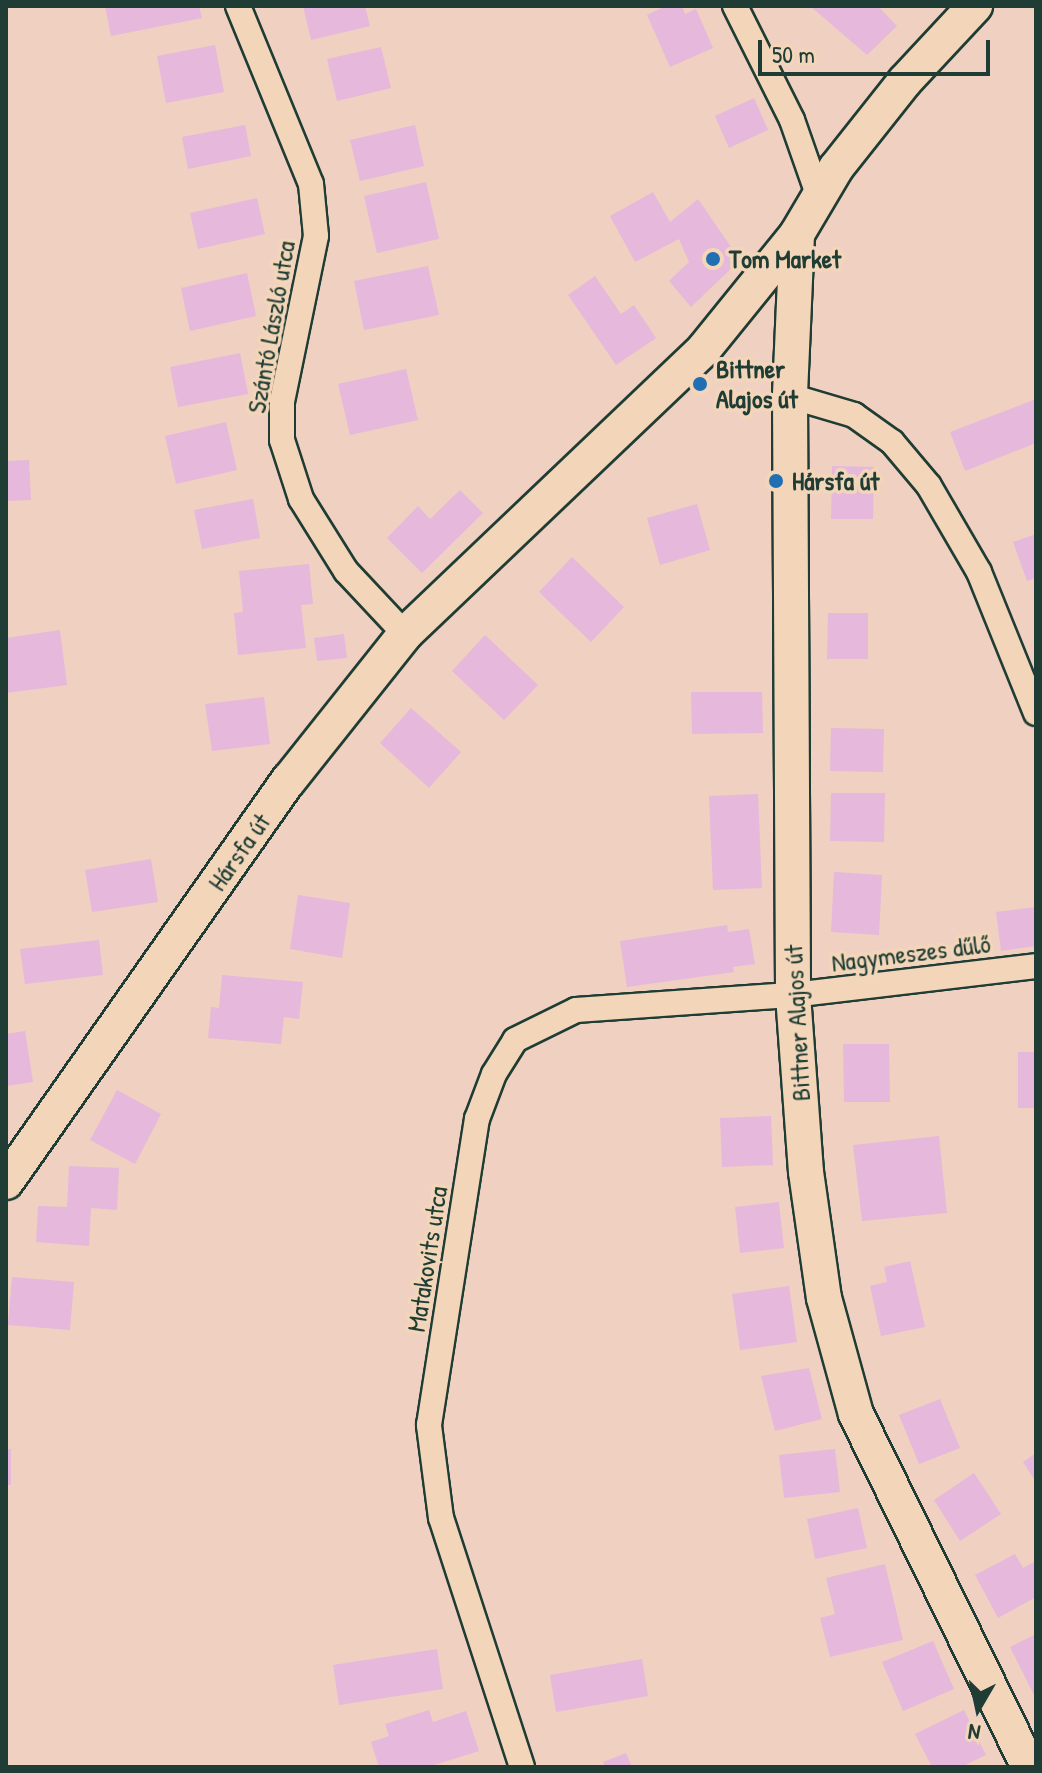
<!DOCTYPE html>
<html>
<head>
<meta charset="utf-8">
<style>
  body { margin:0 }
  #map { position:relative; width:1042px; height:1773px; overflow:hidden; background:#f0d0c0; font-family:"Patrick Hand",sans-serif }
  div>[style] { position:absolute }
  .building>* { inset:0; background:#e5b8dc }
  .roads { filter:drop-shadow(2px 0 #1f3d34) drop-shadow(-2px 0 #1f3d34) drop-shadow(0 2px #1f3d34) drop-shadow(0 -2px #1f3d34) }
  .street>* { height:24px; margin:-12px; padding:0 12px; transform-origin:12px; border-radius:12px; background:#f3d6b9 }
  .secondary>* { height:34px; margin:-17px; padding:0 17px; transform-origin:17px; border-radius:17px; background:#f3d6b9 }
  .dots>* { width:22px; height:22px; translate:-50% -50%; box-sizing:border-box; border:4px solid #f3d6b9; border-radius:50% }
  span { translate:-50% -50%; white-space:nowrap; text-align:center; line-height:1.15; -webkit-text-stroke:7px #f3d6b9; paint-order:stroke }
  .poi-label { font-size:26px; color:#1f3d34; font-weight:700 }
  .left { translate:0 -50%; text-align:left }
  .street-label { font-size:26px; color:#1f3d34 }
  .frame { position:absolute; inset:0; border:8px solid #1f3d34; pointer-events:none }
  .north { position:absolute; left:938px; top:1669px; width:80px; height:80px; -webkit-text-stroke:6px #f3d6b9; paint-order:stroke; rotate:189deg; font-size:22px; font-weight:700; line-height:32px; text-align:center; color:#1f3d34 }
  .north::after { content:''; display:block; margin:auto; width:28px; height:36px; background:#1f3d34; clip-path:polygon(50% 0,100% 100%,50% 72%,0 100%) }
  .scale { position:absolute; left:758px; top:40px; width:232px; height:36px; box-sizing:border-box; border:4px solid #1f3d34; border-top:0; padding-left:10px; font-size:24px; line-height:28px; white-space:nowrap; color:#1f3d34; -webkit-text-stroke:6px #f3d6b9; paint-order:stroke }
</style>
</head>
<body>
<div id="map">
  <div class="building">
    <div style="clip-path:polygon(105px 6px,199px 6px,202px 18px,111px 36px)"></div>
    <div style="clip-path:polygon(303px 6px,365px 6px,370px 26px,311px 40px)"></div>
    <div style="clip-path:polygon(666px 6px,682px 6px,685px 14px,696px 9px,713px 48px,670px 67px,647px 15px)"></div>
    <div style="clip-path:polygon(810px 6px,878px 6px,897px 26px,867px 55px)"></div>
    <div style="clip-path:polygon(215px 45px,224px 92px,166px 103px,157px 56px)"></div>
    <div style="clip-path:polygon(381px 47px,391px 88px,337px 101px,327px 59px)"></div>
    <div style="clip-path:polygon(754px 98px,768px 130px,729px 148px,715px 116px)"></div>
    <div style="clip-path:polygon(245px 125px,251px 156px,188px 169px,182px 137px)"></div>
    <div style="clip-path:polygon(415px 125px,424px 166px,360px 181px,350px 140px)"></div>
    <div style="clip-path:polygon(426px 182px,439px 239px,377px 253px,364px 196px)"></div>
    <div style="clip-path:polygon(653px 192px,670px 222px,698px 199px,740px 260px,691px 307px,669px 281px,689px 262px,679px 239px,635px 262px,610px 216px)"></div>
    <div style="clip-path:polygon(257px 198px,265px 234px,198px 249px,190px 213px)"></div>
    <div style="clip-path:polygon(428px 266px,439px 315px,364px 330px,354px 281px)"></div>
    <div style="clip-path:polygon(247px 273px,256px 316px,190px 331px,181px 288px)"></div>
    <div style="clip-path:polygon(595px 276px,621px 314px,634px 305px,656px 338px,616px 365px,568px 295px)"></div>
    <div style="clip-path:polygon(240px 353px,248px 394px,178px 407px,170px 367px)"></div>
    <div style="clip-path:polygon(406px 369px,418px 420px,350px 435px,338px 384px)"></div>
    <div style="clip-path:polygon(1036px 399px,1036px 443px,965px 471px,950px 432px)"></div>
    <div style="clip-path:polygon(226px 422px,237px 470px,176px 484px,165px 436px)"></div>
    <div style="clip-path:polygon(29px 460px,31px 500px,6px 501px,6px 461px)"></div>
    <div style="clip-path:polygon(832px 466px,874px 467px,873px 519px,831px 519px)"></div>
    <div style="clip-path:polygon(460px 490px,483px 513px,422px 573px,387px 538px,418px 506px,430px 519px)"></div>
    <div style="clip-path:polygon(253px 499px,260px 538px,202px 549px,194px 510px)"></div>
    <div style="clip-path:polygon(697px 504px,710px 550px,660px 565px,647px 518px)"></div>
    <div style="clip-path:polygon(1036px 534px,1036px 578px,1027px 581px,1013px 542px)"></div>
    <div style="clip-path:polygon(572px 557px,624px 607px,591px 642px,539px 592px)"></div>
    <div style="clip-path:polygon(309px 564px,313px 604px,301px 605px,306px 648px,238px 655px,234px 613px,243px 612px,239px 571px)"></div>
    <div style="clip-path:polygon(828px 613px,868px 613px,868px 659px,827px 659px)"></div>
    <div style="clip-path:polygon(60px 630px,67px 685px,6px 693px,6px 638px)"></div>
    <div style="clip-path:polygon(344px 634px,347px 658px,317px 661px,314px 638px)"></div>
    <div style="clip-path:polygon(485px 635px,538px 685px,504px 720px,452px 671px)"></div>
    <div style="clip-path:polygon(691px 692px,762px 692px,763px 733px,692px 734px)"></div>
    <div style="clip-path:polygon(264px 697px,270px 744px,212px 751px,205px 704px)"></div>
    <div style="clip-path:polygon(411px 708px,461px 752px,429px 788px,380px 743px)"></div>
    <div style="clip-path:polygon(831px 728px,884px 729px,883px 772px,830px 771px)"></div>
    <div style="clip-path:polygon(831px 793px,885px 793px,884px 842px,830px 841px)"></div>
    <div style="clip-path:polygon(758px 794px,762px 888px,713px 890px,709px 796px)"></div>
    <div style="clip-path:polygon(151px 859px,158px 902px,92px 912px,85px 870px)"></div>
    <div style="clip-path:polygon(834px 872px,882px 875px,879px 935px,831px 932px)"></div>
    <div style="clip-path:polygon(298px 895px,350px 903px,342px 958px,290px 949px)"></div>
    <div style="clip-path:polygon(1036px 907px,1036px 946px,1001px 951px,996px 912px)"></div>
    <div style="clip-path:polygon(727px 925px,728px 932px,749px 929px,755px 964px,733px 967px,734px 972px,627px 987px,620px 941px)"></div>
    <div style="clip-path:polygon(99px 940px,103px 975px,25px 984px,20px 949px)"></div>
    <div style="clip-path:polygon(222px 975px,303px 982px,299px 1019px,284px 1017px,281px 1044px,208px 1038px,211px 1007px,219px 1008px)"></div>
    <div style="clip-path:polygon(25px 1031px,33px 1082px,6px 1086px,6px 1034px)"></div>
    <div style="clip-path:polygon(843px 1044px,889px 1044px,890px 1102px,844px 1102px)"></div>
    <div style="clip-path:polygon(1018px 1052px,1036px 1052px,1036px 1108px,1018px 1108px)"></div>
    <div style="clip-path:polygon(117px 1090px,161px 1114px,135px 1164px,90px 1140px)"></div>
    <div style="clip-path:polygon(771px 1116px,773px 1165px,722px 1167px,720px 1118px)"></div>
    <div style="clip-path:polygon(939px 1136px,947px 1213px,862px 1221px,853px 1145px)"></div>
    <div style="clip-path:polygon(69px 1166px,119px 1168px,117px 1210px,91px 1208px,89px 1246px,36px 1242px,38px 1206px,67px 1207px)"></div>
    <div style="clip-path:polygon(779px 1202px,784px 1248px,740px 1253px,735px 1207px)"></div>
    <div style="clip-path:polygon(910px 1261px,925px 1327px,881px 1336px,870px 1286px,887px 1282px,884px 1267px)"></div>
    <div style="clip-path:polygon(12px 1277px,74px 1282px,70px 1330px,8px 1325px)"></div>
    <div style="clip-path:polygon(789px 1286px,797px 1342px,740px 1350px,732px 1294px)"></div>
    <div style="clip-path:polygon(809px 1368px,822px 1419px,775px 1431px,761px 1376px)"></div>
    <div style="clip-path:polygon(940px 1399px,960px 1448px,919px 1464px,899px 1415px)"></div>
    <div style="clip-path:polygon(6px 1449px,11px 1449px,11px 1485px,6px 1485px)"></div>
    <div style="clip-path:polygon(835px 1449px,840px 1492px,784px 1498px,779px 1455px)"></div>
    <div style="clip-path:polygon(1036px 1453px,1036px 1482px,1023px 1462px)"></div>
    <div style="clip-path:polygon(974px 1473px,1001px 1514px,960px 1541px,934px 1500px)"></div>
    <div style="clip-path:polygon(858px 1508px,867px 1548px,815px 1559px,807px 1519px)"></div>
    <div style="clip-path:polygon(1015px 1554px,1023px 1568px,1036px 1561px,1036px 1597px,998px 1618px,975px 1575px)"></div>
    <div style="clip-path:polygon(885px 1564px,903px 1640px,830px 1657px,820px 1618px,835px 1614px,826px 1578px)"></div>
    <div style="clip-path:polygon(1036px 1634px,1036px 1699px,1010px 1647px)"></div>
    <div style="clip-path:polygon(933px 1641px,954px 1689px,903px 1711px,882px 1662px)"></div>
    <div style="clip-path:polygon(437px 1649px,443px 1689px,339px 1705px,333px 1665px)"></div>
    <div style="clip-path:polygon(642px 1659px,648px 1696px,556px 1712px,550px 1675px)"></div>
    <div style="clip-path:polygon(429px 1710px,433px 1722px,466px 1711px,479px 1751px,428px 1767px,379px 1767px,371px 1742px,389px 1736px,385px 1724px)"></div>
    <div style="clip-path:polygon(964px 1710px,986px 1755px,961px 1767px,932px 1767px,915px 1734px)"></div>
    <div style="clip-path:polygon(626px 1753px,632px 1767px,605px 1767px,603px 1762px)"></div>
  </div>
  <div class="roads">
    <div class="street">
      <div style="left:238px;top:6px;width:192px;rotate:67.7deg"></div>
      <div style="left:311px;top:184px;width:52px;rotate:84.5deg"></div>
      <div style="left:316px;top:236px;width:168px;rotate:101.6deg"></div>
      <div style="left:282px;top:401px;width:39px;rotate:90deg"></div>
      <div style="left:282px;top:440px;width:62px;rotate:72.1deg"></div>
      <div style="left:301px;top:499px;width:85px;rotate:58deg"></div>
      <div style="left:346px;top:571px;width:86px;rotate:46.9deg"></div>
      <div style="left:735px;top:6px;width:127px;rotate:63.4deg"></div>
      <div style="left:792px;top:120px;width:82px;rotate:70.7deg"></div>
      <div style="left:790px;top:396px;width:67px;rotate:16.5deg"></div>
      <div style="left:854px;top:415px;width:47px;rotate:35.4deg"></div>
      <div style="left:892px;top:442px;width:57px;rotate:49.9deg"></div>
      <div style="left:929px;top:486px;width:99px;rotate:59.8deg"></div>
      <div style="left:979px;top:572px;width:152px;rotate:68deg"></div>
      <div style="left:522px;top:1767px;width:262px;rotate:-108deg"></div>
      <div style="left:441px;top:1518px;width:94px;rotate:-97.4deg"></div>
      <div style="left:429px;top:1425px;width:310px;rotate:-81.1deg"></div>
      <div style="left:477px;top:1119px;width:48px;rotate:-69.3deg"></div>
      <div style="left:494px;top:1074px;width:40px;rotate:-58deg"></div>
      <div style="left:515px;top:1040px;width:68px;rotate:-26.2deg"></div>
      <div style="left:576px;top:1010px;width:218px;rotate:-4deg"></div>
      <div style="left:793px;top:995px;width:245px;rotate:-6.8deg"></div>
    </div>
    <div class="secondary">
      <div style="left:797px;top:234px;width:162px;rotate:92.5deg"></div>
      <div style="left:790px;top:396px;width:599px;rotate:89.71deg"></div>
      <div style="left:793px;top:995px;width:177px;rotate:85.8deg"></div>
      <div style="left:806px;top:1172px;width:127px;rotate:81.9deg"></div>
      <div style="left:824px;top:1298px;width:120px;rotate:74.6deg"></div>
      <div style="left:856px;top:1414px;width:393px;rotate:63.9deg"></div>
      <div style="left:6px;top:1182px;width:492px;rotate:-54.9deg"></div>
      <div style="left:289px;top:780px;width:186px;rotate:-51.5deg"></div>
      <div style="left:405px;top:634px;width:413px;rotate:-43.6deg"></div>
      <div style="left:704px;top:349px;width:148px;rotate:-51deg"></div>
      <div style="left:797px;top:234px;width:77px;rotate:-59.4deg"></div>
      <div style="left:836px;top:168px;width:111px;rotate:-51.6deg"></div>
      <div style="left:905px;top:81px;width:103px;rotate:-47deg"></div>
    </div>
  </div>
  <div class="dots">
    <div style="left:713px;top:259px;background:#1f6fb2"></div>
    <div style="left:700px;top:384px;background:#1f6fb2"></div>
    <div style="left:776px;top:481px;background:#1f6fb2"></div>
  </div>
  <div class="poi-label">
    <span class="left" style="left:729px;top:259px">Tom Market</span>
    <span class="left" style="left:716px;top:384px">Bittner<br>Alajos út</span>
    <span class="left" style="left:792px;top:481px">Hársfa út</span>
  </div>
  <div class="street-label">
    <span style="left:271px;top:327px;rotate:-80deg">Szántó László utca</span>
    <span style="left:239px;top:852px;rotate:-55deg">Hársfa út</span>
    <span style="left:911px;top:953px;rotate:-7deg">Nagymeszes dűlő</span>
    <span style="left:797px;top:1023px;rotate:-93deg">Bittner Alajos út</span>
    <span style="left:427px;top:1259px;rotate:-81deg">Matakovits utca</span>
  </div>
  <div class="frame"></div>
  <div class="north">N</div>
  <div class="scale">50 m</div>
</div>
</body>
</html>
